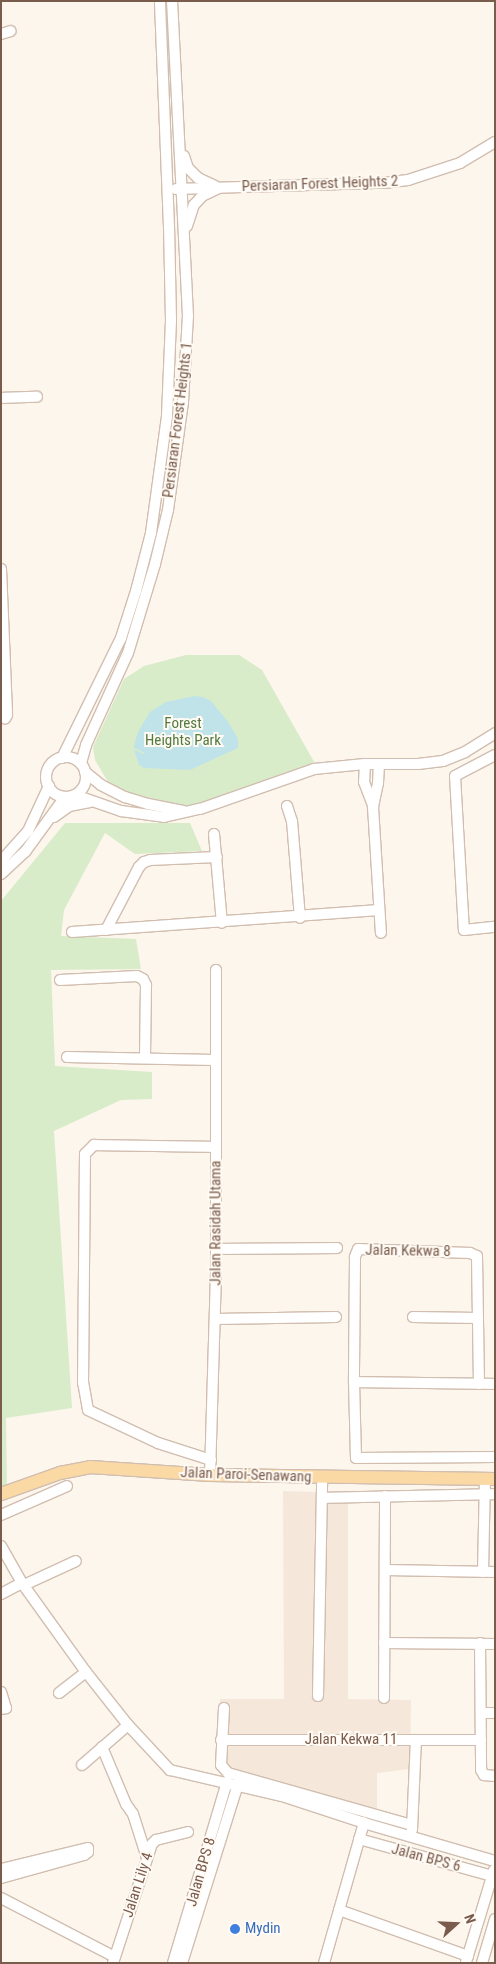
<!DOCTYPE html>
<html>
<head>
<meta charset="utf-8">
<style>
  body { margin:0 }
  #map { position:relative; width:496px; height:1964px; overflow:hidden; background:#fdf6ec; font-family:"Roboto Condensed",sans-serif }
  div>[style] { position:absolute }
  .residential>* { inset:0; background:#f5e8da }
  .green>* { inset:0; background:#d8ecc9 }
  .water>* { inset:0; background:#bfe3e8 }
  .roads { filter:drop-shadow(1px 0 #d1beb0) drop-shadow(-1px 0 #d1beb0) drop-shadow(0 1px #d1beb0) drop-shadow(0 -1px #d1beb0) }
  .minor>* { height:10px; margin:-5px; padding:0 5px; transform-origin:5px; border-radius:5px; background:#fff }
  .minor>.ring { margin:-5px; padding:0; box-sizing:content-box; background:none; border:10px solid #fff; border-radius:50% }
  .major>* { height:12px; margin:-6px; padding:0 6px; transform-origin:6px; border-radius:6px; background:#fbd9a5 }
  .dots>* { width:14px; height:14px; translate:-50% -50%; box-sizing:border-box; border:2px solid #fffaf3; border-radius:50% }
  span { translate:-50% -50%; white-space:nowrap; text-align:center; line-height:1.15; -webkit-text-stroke:4px #fffaf3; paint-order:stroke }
  .street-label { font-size:15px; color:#7a5c4d }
  .park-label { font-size:15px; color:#537a41 }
  .shop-label { font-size:15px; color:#366cbe }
  .left { translate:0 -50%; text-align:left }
  .frame { position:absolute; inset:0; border:2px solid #7a5c4d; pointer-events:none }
  .north { position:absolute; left:431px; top:1899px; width:50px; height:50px; -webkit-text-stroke:4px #fffaf3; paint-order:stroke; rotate:70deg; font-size:14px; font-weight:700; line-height:20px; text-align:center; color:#7a5c4d }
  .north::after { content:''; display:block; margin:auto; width:18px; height:22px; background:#7a5c4d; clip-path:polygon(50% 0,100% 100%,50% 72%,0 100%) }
</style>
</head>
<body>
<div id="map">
  <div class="residential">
    <div style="clip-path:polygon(283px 1491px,348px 1493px,348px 1699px,411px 1700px,410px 1769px,377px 1773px,377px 1811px,217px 1765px,220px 1699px,284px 1699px)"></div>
  </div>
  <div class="green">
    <div style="clip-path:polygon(186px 655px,239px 655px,262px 670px,317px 767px,186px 807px,149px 800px,130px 794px,108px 782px,95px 760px,93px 747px,124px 679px,144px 666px)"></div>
    <div style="clip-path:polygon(65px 823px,190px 823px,202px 851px,135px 854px,105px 833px,64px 910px,61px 936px,136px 939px,141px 969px,51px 970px,55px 1066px,152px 1072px,152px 1099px,121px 1100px,54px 1131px,72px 1408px,6px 1418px,7px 1487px,1px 1488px,1px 901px)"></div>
  </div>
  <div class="water">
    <div style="clip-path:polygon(194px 696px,203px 697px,211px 701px,229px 723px,238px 739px,238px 748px,190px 770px,144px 768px,139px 765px,134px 750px,144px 754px,145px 753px,134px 748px,135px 742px,138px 732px,150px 712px,166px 702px)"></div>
  </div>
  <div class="roads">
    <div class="minor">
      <div style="left:1px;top:34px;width:10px;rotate:-17deg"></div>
      <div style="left:184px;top:156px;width:13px;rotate:72deg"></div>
      <div style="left:188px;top:168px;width:14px;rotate:45deg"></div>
      <div style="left:198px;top:178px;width:19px;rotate:25deg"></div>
      <div style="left:176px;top:189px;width:208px;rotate:-1.7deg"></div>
      <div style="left:384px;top:183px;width:24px;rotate:-7deg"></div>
      <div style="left:408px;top:180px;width:55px;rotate:-18.1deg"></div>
      <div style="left:460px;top:163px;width:41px;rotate:-31deg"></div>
      <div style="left:187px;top:226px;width:22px;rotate:-72deg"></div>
      <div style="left:194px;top:205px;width:12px;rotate:-48deg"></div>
      <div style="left:202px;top:196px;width:17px;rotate:-25deg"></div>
      <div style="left:1px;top:398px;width:36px;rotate:-2deg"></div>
      <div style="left:1px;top:569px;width:146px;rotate:87.6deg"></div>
      <div style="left:7px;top:715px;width:4px;rotate:117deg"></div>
      <div style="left:495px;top:755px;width:45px;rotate:152.3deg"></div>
      <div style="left:455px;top:776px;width:154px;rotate:86.7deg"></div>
      <div style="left:464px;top:930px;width:31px;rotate:-6deg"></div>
      <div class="ring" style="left:46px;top:757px;width:30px;height:30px"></div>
      <div style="left:62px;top:758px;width:134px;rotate:-63.8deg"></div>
      <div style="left:121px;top:638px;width:49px;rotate:-72.3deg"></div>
      <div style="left:136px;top:591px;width:60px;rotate:-75.5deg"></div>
      <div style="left:151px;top:533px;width:118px;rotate:-82.2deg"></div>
      <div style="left:167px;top:416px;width:96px;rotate:-87.6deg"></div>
      <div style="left:171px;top:320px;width:93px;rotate:-91.2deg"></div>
      <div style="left:169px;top:227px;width:226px;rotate:-92.3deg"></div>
      <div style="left:81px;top:763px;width:19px;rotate:-74deg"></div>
      <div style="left:86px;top:745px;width:101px;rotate:-65.5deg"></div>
      <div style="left:128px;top:653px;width:93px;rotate:-73.1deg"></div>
      <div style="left:155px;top:564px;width:56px;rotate:-76.5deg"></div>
      <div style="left:168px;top:510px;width:109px;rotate:-82.1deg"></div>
      <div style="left:183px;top:402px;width:86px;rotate:-86.7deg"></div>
      <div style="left:188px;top:316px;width:315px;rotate:-92.9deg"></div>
      <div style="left:365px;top:764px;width:18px;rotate:93deg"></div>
      <div style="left:364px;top:782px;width:26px;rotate:69deg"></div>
      <div style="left:379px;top:764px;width:19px;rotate:93deg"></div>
      <div style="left:378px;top:783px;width:25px;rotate:102deg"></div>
      <div style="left:373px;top:807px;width:126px;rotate:86.4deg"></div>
      <div style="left:85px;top:772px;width:21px;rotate:39deg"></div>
      <div style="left:101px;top:785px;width:27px;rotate:27deg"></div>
      <div style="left:125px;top:797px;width:24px;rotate:17deg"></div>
      <div style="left:148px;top:804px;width:36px;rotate:11deg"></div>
      <div style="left:75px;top:795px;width:49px;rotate:19.2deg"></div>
      <div style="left:121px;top:811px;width:43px;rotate:7.9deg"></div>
      <div style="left:164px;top:817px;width:37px;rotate:-13deg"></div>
      <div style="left:200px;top:809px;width:121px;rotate:-19.3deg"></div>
      <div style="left:314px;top:769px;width:51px;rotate:-5.6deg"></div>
      <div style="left:365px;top:764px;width:53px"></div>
      <div style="left:418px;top:764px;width:25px;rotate:-7deg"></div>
      <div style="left:443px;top:761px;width:24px;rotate:-22deg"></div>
      <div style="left:465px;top:752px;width:36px;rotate:-32deg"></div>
      <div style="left:287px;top:806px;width:16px;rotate:72deg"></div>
      <div style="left:292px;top:821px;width:97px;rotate:85.3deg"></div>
      <div style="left:54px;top:817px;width:19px;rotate:-36deg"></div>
      <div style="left:69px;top:806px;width:21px;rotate:-11deg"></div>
      <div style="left:214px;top:834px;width:89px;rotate:84.9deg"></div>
      <div style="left:1px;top:861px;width:40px;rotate:-48deg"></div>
      <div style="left:28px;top:831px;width:50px;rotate:-65deg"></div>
      <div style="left:1px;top:874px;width:33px;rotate:-43deg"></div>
      <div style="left:25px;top:852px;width:68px;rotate:-54deg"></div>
      <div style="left:106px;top:930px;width:71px;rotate:-62.4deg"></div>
      <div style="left:139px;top:867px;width:7px;rotate:-45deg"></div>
      <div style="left:144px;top:862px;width:6px;rotate:-18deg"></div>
      <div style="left:150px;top:860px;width:67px;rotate:-2.6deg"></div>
      <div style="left:72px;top:932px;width:308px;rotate:-4.1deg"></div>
      <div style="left:60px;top:980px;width:77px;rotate:-3deg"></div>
      <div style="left:137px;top:976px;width:7px;rotate:27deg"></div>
      <div style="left:143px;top:979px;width:7px;rotate:63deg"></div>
      <div style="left:146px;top:985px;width:72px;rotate:90.8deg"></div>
      <div style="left:67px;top:1057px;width:148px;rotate:1.2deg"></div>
      <div style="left:216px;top:1249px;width:121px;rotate:-0.5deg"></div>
      <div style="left:413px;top:1317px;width:65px;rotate:0.9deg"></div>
      <div style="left:215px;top:1319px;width:121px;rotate:-0.9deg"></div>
      <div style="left:354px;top:1382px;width:141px;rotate:0.8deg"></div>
      <div style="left:479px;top:1384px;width:128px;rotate:-90.9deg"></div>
      <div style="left:477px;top:1256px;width:8px;rotate:-157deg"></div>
      <div style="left:470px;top:1253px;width:112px;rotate:-178deg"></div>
      <div style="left:358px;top:1249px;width:9px;rotate:111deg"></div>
      <div style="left:355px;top:1257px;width:125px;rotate:90.5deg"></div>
      <div style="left:354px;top:1382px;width:76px;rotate:88.5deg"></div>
      <div style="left:356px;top:1458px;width:139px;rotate:-0.4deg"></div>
      <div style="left:211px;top:1460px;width:56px;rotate:-162.2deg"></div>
      <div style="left:158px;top:1443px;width:77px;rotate:-154.8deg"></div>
      <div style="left:88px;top:1410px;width:27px;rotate:-100deg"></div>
      <div style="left:83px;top:1383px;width:229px;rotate:-89.5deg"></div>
      <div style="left:85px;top:1154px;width:13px;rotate:-45deg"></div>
      <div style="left:94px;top:1145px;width:122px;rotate:0.9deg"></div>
      <div style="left:210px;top:1475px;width:202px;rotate:-88.3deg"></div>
      <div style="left:216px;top:1273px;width:303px;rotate:-90deg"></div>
      <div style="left:322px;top:1498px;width:173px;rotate:-1.3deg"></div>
      <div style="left:1px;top:1515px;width:72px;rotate:-23.7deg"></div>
      <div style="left:1px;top:1546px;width:43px;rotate:60.4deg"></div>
      <div style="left:22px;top:1583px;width:110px;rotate:54.3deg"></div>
      <div style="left:86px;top:1672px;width:68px;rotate:51.6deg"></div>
      <div style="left:128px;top:1725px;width:62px;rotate:47deg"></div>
      <div style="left:170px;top:1770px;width:115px;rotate:13.1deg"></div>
      <div style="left:282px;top:1796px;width:86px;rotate:18.2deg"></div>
      <div style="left:364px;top:1823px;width:136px;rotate:16.2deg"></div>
      <div style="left:385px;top:1570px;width:110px;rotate:1deg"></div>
      <div style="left:483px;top:1572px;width:94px;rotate:-88.8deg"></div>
      <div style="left:24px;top:1585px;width:57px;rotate:-24.8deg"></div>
      <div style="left:1px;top:1594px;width:24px;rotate:-28deg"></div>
      <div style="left:384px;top:1643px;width:111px;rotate:0.5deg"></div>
      <div style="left:480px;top:1643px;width:127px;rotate:89.5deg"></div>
      <div style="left:481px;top:1770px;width:6px;rotate:59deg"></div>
      <div style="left:484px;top:1775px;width:11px;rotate:5deg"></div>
      <div style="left:1px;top:1692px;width:17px;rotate:73deg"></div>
      <div style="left:6px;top:1708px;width:5px;rotate:169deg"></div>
      <div style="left:59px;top:1693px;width:34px;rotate:-38deg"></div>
      <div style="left:318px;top:1696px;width:218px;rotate:-88.9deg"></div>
      <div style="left:384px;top:1698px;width:202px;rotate:-89.7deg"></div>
      <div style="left:224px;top:1708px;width:57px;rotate:93deg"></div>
      <div style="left:221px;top:1765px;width:11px;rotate:49deg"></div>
      <div style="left:228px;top:1773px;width:191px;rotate:15.8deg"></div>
      <div style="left:481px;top:1713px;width:14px"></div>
      <div style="left:221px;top:1740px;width:260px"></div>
      <div style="left:102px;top:1747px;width:62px;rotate:67.2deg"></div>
      <div style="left:126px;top:1804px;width:12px;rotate:55deg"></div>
      <div style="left:133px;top:1814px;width:46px;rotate:72.3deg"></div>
      <div style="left:82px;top:1765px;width:61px;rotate:-41deg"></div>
      <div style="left:412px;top:1830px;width:90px;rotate:-87.5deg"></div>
      <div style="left:359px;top:1839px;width:138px;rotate:15.5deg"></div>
      <div style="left:1px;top:1869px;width:89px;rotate:-13.6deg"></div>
      <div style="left:88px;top:1848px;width:4px;rotate:90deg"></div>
      <div style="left:88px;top:1852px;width:5px;rotate:143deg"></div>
      <div style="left:84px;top:1855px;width:86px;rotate:164.5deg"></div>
      <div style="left:1px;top:1898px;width:128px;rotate:27.4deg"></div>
      <div style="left:339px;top:1910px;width:137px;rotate:19.6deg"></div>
      <div style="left:466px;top:1962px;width:96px;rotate:-73.1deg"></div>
      <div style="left:113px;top:1963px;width:125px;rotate:-71.9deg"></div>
      <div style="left:152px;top:1844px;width:6px;rotate:-45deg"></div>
      <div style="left:156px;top:1840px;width:33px;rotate:-14deg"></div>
      <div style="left:173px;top:1963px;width:189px;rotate:-73.4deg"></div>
      <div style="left:182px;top:1963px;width:188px;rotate:-72.6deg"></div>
      <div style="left:324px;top:1963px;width:146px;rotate:-74.1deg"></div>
      <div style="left:482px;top:1963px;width:46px;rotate:-73.5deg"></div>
    </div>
    <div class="major">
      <div style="left:1px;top:1494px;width:63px;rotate:-19.6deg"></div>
      <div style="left:60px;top:1473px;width:31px;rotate:-11deg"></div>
      <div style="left:90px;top:1467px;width:120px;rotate:3.8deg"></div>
      <div style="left:210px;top:1475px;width:285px;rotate:0.8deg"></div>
    </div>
  </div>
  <div class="dots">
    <div style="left:235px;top:1929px;background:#3f7fe0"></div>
  </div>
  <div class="street-label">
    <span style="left:320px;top:184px;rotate:-2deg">Persiaran Forest Heights 2</span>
    <span style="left:178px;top:420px;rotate:-83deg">Persiaran Forest Heights 1</span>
    <span style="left:216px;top:1223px;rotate:-90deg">Jalan Rasidah Utama</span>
    <span style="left:408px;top:1251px;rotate:1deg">Jalan Kekwa 8</span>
    <span style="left:246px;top:1475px;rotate:2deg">Jalan Paroi-Senawang</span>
    <span style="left:351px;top:1740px">Jalan Kekwa 11</span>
    <span style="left:426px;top:1858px;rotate:15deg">Jalan BPS 6</span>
    <span style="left:201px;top:1872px;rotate:-74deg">Jalan BPS 8</span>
    <span style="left:138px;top:1885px;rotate:-72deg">Jalan Lily 4</span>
  </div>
  <div class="park-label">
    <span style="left:183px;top:732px">Forest<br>Heights Park</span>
  </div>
  <div class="shop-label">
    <span class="left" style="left:245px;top:1929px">Mydin</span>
  </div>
  <div class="frame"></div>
  <div class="north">N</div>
</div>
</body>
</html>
